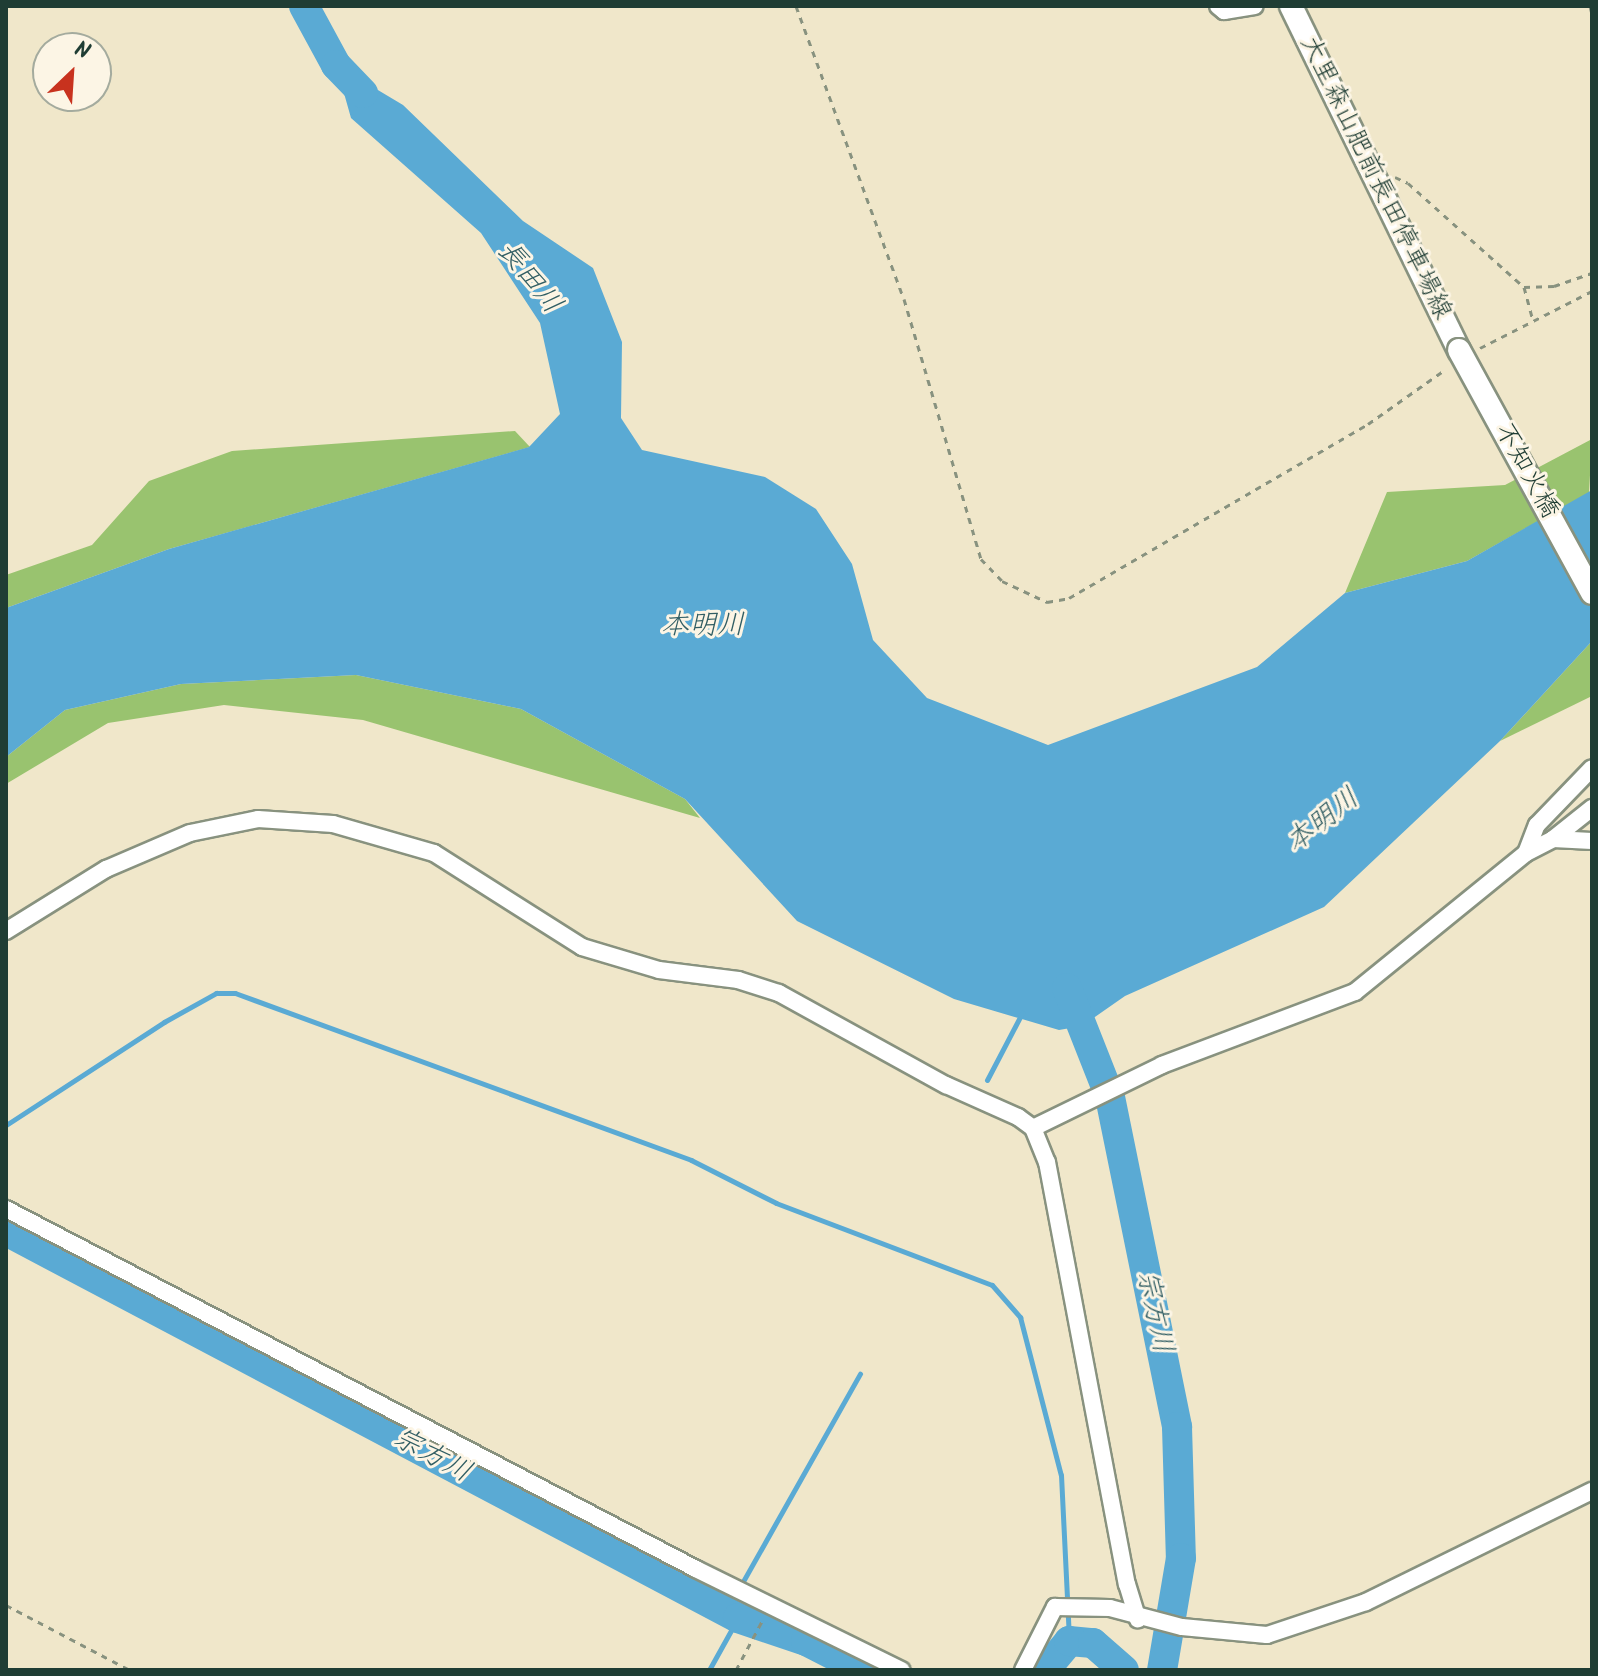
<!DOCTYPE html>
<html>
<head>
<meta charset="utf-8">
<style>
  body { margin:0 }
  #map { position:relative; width:1598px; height:1676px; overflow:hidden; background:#f0e7ca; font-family:Kalam,"Klee One",sans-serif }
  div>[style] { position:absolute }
  .green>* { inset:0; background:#99c36f }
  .water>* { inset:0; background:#5aaad4 }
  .stream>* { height:5px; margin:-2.5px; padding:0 2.5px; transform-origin:2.5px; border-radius:2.5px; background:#5aaad4 }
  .river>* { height:30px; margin:-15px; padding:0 15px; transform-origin:15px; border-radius:15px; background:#5aaad4 }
  .path>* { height:3px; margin-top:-1.5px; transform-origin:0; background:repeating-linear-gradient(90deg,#88927f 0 6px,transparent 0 12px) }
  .roads { filter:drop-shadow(2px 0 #88927f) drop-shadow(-2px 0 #88927f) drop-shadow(0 2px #88927f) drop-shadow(0 -2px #88927f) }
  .minor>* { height:16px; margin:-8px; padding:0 8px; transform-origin:8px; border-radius:8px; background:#fff }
  .secondary>* { height:22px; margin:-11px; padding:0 11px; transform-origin:11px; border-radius:11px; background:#fff }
  .bridges { filter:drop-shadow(2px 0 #88927f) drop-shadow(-2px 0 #88927f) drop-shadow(0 2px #88927f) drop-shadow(0 -2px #88927f) }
  .secondary-bridge>* { height:22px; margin:-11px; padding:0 11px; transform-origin:11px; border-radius:11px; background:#fff }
  span { translate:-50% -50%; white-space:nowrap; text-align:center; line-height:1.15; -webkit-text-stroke:6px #fcf5e5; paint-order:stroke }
  .street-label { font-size:26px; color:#1f3d34 }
  .water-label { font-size:28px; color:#315e64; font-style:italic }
  .frame { position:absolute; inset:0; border:8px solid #1f3d34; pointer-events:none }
  .north { position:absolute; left:32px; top:32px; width:80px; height:80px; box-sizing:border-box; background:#fcf5e5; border:2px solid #a4ab9e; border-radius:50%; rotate:25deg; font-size:22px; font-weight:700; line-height:32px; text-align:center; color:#1f3d34 }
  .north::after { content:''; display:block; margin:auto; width:28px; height:36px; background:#c8321e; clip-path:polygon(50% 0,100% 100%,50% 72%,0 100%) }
</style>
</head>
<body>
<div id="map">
  <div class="green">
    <div style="clip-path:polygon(515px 431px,530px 447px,169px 549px,6px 608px,6px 575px,92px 545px,149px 481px,232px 451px)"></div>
    <div style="clip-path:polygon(1592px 439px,1589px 493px,1467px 561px,1345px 593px,1387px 492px,1505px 485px)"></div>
    <div style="clip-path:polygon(1592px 641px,1592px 696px,1500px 741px)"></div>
    <div style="clip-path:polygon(356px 675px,521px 709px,685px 799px,700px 818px,363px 720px,224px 705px,108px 723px,6px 784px,6px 757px,65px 710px,181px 684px)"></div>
  </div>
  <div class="water">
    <div style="clip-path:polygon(336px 65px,403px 105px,523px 221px,593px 268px,622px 342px,621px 418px,642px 450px,765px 477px,816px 509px,852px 564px,873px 640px,927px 698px,1048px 745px,1257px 667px,1345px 593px,1467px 561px,1592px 490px,1592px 641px,1500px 741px,1324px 907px,1125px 996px,1082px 1026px,1059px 1030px,954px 999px,797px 921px,685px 799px,521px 709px,356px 675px,181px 684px,65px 710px,6px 757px,6px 608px,169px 549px,529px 447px,560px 414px,540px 323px,481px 233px,351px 118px)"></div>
  </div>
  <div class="stream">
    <div style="left:987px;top:1080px;width:76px;rotate:-62.4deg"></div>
    <div style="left:6px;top:1125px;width:189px;rotate:-33.1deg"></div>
    <div style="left:164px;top:1022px;width:60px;rotate:-29.1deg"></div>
    <div style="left:216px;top:993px;width:19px"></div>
    <div style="left:235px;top:993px;width:486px;rotate:20.1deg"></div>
    <div style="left:691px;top:1160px;width:95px;rotate:26.8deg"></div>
    <div style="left:776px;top:1203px;width:231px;rotate:20.8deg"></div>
    <div style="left:992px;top:1285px;width:43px;rotate:48.8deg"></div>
    <div style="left:1020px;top:1317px;width:163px;rotate:75.5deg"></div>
    <div style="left:1061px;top:1475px;width:166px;rotate:87.2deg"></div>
    <div style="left:728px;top:1608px;width:269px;rotate:-60.6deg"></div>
    <div style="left:709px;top:1670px;width:60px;rotate:-60.9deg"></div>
  </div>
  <div class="river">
    <div style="left:304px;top:6px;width:67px;rotate:61.5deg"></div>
    <div style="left:336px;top:65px;width:39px;rotate:46deg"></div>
    <div style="left:1067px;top:988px;width:117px;rotate:68.5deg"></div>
    <div style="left:1110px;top:1097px;width:337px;rotate:78.5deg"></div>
    <div style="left:1177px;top:1427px;width:131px;rotate:88.3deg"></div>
    <div style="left:1181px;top:1558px;width:114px;rotate:99.6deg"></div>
    <div style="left:6px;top:1231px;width:828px;rotate:27.86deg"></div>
    <div style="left:738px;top:1618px;width:72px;rotate:18.7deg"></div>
    <div style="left:806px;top:1641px;width:64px;rotate:27deg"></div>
    <div style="left:1045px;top:1670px;width:38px;rotate:-50deg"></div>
    <div style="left:1069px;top:1641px;width:24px;rotate:5deg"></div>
    <div style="left:1093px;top:1643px;width:41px;rotate:41.1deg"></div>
  </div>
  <div class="path">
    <div style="left:796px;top:6px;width:312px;rotate:69.8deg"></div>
    <div style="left:904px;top:299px;width:271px;rotate:73.5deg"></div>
    <div style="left:981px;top:559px;width:30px;rotate:46deg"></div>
    <div style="left:1002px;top:581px;width:50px;rotate:25deg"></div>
    <div style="left:1047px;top:602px;width:22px;rotate:-10deg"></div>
    <div style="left:1069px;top:598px;width:346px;rotate:-30.2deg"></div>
    <div style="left:1368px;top:424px;width:95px;rotate:-35.2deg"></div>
    <div style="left:1590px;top:6px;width:8px;rotate:76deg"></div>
    <div style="left:1395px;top:177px;width:14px;rotate:25deg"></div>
    <div style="left:1408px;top:183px;width:156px;rotate:41.9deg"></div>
    <div style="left:1524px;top:287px;width:34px;rotate:75deg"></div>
    <div style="left:1524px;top:287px;width:30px;rotate:-2deg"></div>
    <div style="left:1554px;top:286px;width:40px;rotate:-18.9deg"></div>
    <div style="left:1480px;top:348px;width:126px;rotate:-27deg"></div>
    <div style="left:6px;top:1605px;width:140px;rotate:27.7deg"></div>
    <div style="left:736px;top:1670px;width:55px;rotate:-62deg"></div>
  </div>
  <div class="roads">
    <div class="minor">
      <div style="left:1218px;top:6px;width:8px;rotate:40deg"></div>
      <div style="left:1224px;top:11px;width:31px;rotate:-9deg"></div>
      <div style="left:1553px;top:839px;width:50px;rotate:-38.5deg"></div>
      <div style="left:1526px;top:853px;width:30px;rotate:-69deg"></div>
      <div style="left:1537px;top:825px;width:79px;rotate:-46deg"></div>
      <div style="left:6px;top:931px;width:118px;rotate:-31.8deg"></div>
      <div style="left:106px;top:869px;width:91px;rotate:-23.2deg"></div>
      <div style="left:190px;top:833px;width:69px;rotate:-11.6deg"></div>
      <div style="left:258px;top:819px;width:75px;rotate:3.8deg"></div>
      <div style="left:333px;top:824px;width:105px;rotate:16deg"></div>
      <div style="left:434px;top:853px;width:175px;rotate:32.4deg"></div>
      <div style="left:582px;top:947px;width:80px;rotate:16.6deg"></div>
      <div style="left:659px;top:970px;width:80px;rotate:7.2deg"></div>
      <div style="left:738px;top:980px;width:43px;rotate:17.6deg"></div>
      <div style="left:779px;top:993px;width:191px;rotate:28.9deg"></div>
      <div style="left:946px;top:1085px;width:79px;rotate:24deg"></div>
      <div style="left:1018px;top:1117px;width:19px;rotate:36deg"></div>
      <div style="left:1033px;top:1128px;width:37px;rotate:68deg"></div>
      <div style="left:1047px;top:1162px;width:430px;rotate:79.3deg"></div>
      <div style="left:1127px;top:1584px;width:37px;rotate:73deg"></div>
      <div style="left:1033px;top:1128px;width:144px;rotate:-26deg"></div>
      <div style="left:1162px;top:1065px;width:206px;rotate:-20.7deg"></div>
      <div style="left:1355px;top:992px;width:220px;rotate:-39.1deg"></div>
      <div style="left:1526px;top:853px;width:30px;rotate:-27deg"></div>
      <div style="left:1553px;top:839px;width:39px;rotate:3deg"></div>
      <div style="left:6px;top:1209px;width:778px;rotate:27.55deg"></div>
      <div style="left:696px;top:1569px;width:229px;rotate:26.2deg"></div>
      <div style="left:1023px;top:1670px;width:71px;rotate:-63.1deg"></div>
      <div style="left:1055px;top:1607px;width:55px;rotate:1deg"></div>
      <div style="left:1110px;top:1608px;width:74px;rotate:14.8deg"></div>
      <div style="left:1182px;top:1627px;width:85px;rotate:5.4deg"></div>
      <div style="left:1267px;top:1635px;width:104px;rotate:-18.4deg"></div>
      <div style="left:1366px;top:1602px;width:252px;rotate:-26.2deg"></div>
    </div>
    <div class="secondary">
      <div style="left:1291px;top:6px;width:383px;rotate:64deg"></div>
    </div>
  </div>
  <div class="bridges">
    <div class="secondary-bridge">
      <div style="left:1459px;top:350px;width:277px;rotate:61.3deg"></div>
    </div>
  </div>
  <div class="street-label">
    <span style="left:1375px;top:178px;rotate:64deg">大里森山肥前長田停車場線</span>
    <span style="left:1526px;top:471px;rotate:61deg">不知火橋</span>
  </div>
  <div class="water-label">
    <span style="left:529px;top:278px;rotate:51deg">長田川</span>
    <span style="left:703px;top:626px">本明川</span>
    <span style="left:1323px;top:821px;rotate:-38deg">本明川</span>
    <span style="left:1154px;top:1312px;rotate:78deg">宗方川</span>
    <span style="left:432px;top:1456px;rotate:28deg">宗方川</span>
  </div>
  <div class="frame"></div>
  <div class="north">N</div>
</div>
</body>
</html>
